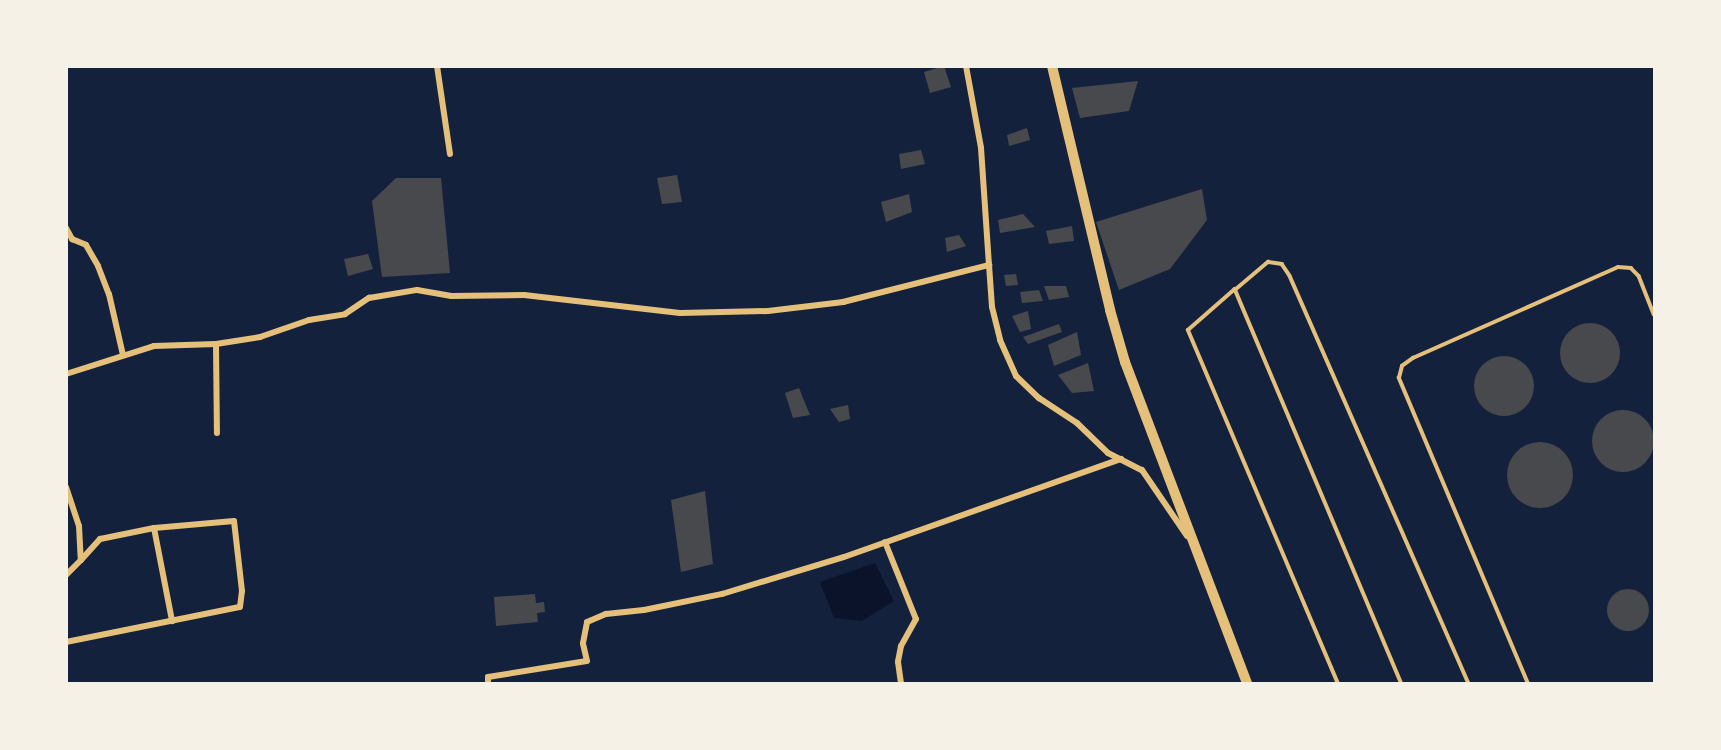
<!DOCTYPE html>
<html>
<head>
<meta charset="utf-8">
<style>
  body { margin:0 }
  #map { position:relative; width:1721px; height:750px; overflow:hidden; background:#14213d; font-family:Merriweather,serif }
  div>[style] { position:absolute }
  .water>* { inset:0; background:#0b132b }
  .building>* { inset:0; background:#48494c }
  .round { border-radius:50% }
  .service>* { height:3.5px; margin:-1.75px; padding:0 1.75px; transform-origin:1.75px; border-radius:1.75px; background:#e5c07b }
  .minor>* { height:6px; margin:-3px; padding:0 3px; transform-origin:3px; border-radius:3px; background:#e5c07b }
  .primary>* { height:10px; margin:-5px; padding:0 5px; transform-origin:5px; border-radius:5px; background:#e5c07b }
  span { translate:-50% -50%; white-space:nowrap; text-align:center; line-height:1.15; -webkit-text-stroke:7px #f6f1e7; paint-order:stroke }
  .frame { position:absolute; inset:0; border:68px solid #f6f1e7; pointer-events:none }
</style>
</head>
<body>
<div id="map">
  <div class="water">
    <div style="clip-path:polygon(875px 563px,894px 601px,862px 621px,834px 618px,820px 582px)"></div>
  </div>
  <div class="building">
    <div style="clip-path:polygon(944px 66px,951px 87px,930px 93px,924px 72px)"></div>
    <div style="clip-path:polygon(1138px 81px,1129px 111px,1080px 118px,1072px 88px)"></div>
    <div style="clip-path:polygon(1027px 128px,1030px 140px,1009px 146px,1007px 135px)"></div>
    <div style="clip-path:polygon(921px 150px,925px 164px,901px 169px,899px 154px)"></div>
    <div style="clip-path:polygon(677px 175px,682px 202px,662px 204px,657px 178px)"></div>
    <div style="clip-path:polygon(396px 178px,441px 178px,450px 273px,382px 277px,372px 201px)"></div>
    <div style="clip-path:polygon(1202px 189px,1207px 220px,1170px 269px,1119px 290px,1096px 222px)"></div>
    <div style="clip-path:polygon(909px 194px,912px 212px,886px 222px,881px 202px)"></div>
    <div style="clip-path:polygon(1023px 214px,1035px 227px,1000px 233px,998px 220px)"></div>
    <div style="clip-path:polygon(1072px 226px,1074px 241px,1049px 244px,1046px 231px)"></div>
    <div style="clip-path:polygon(959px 235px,966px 246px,947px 252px,945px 238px)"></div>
    <div style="clip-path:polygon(368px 254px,373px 269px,348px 276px,344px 259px)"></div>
    <div style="clip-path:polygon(1016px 274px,1018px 285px,1006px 286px,1004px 275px)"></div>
    <div style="clip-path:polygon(1044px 286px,1066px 286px,1069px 297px,1049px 300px)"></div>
    <div style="clip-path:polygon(1039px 290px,1043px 301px,1022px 303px,1020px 292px)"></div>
    <div style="clip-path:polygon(1028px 311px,1031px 329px,1020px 332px,1012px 316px)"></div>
    <div class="round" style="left:1560px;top:323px;width:60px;height:60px"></div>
    <div style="clip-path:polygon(1059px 324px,1062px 332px,1028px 344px,1023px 337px)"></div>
    <div style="clip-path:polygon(1077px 332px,1081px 355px,1054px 366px,1048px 345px)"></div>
    <div class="round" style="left:1474px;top:356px;width:60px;height:60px"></div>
    <div style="clip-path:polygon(1088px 363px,1094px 391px,1072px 393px,1058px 375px)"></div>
    <div style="clip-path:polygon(799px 388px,810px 415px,793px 418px,785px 393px)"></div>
    <div style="clip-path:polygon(848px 405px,850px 419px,839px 422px,830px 409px)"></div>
    <div class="round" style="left:1592px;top:410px;width:62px;height:62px"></div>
    <div class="round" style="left:1507px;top:442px;width:66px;height:66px"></div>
    <div style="clip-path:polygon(705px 491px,713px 564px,681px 572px,671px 500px)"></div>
    <div class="round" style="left:1607px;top:589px;width:42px;height:42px"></div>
    <div style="clip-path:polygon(535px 594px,536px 603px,544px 602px,545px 612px,537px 613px,538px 622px,496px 626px,494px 597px)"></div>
  </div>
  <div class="service">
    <div style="left:1236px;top:289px;width:42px;rotate:-40.2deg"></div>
    <div style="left:1268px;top:262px;width:14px;rotate:8deg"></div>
    <div style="left:1282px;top:264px;width:14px;rotate:56deg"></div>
    <div style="left:1290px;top:276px;width:446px;rotate:66.3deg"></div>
    <div style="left:1338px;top:684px;width:384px;rotate:-113deg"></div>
    <div style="left:1188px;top:330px;width:62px;rotate:-41.1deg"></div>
    <div style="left:1235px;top:289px;width:429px;rotate:67.1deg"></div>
    <div style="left:1528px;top:684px;width:332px;rotate:-112.9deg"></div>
    <div style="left:1399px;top:378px;width:12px;rotate:-76deg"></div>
    <div style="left:1402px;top:366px;width:14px;rotate:-36deg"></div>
    <div style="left:1413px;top:358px;width:224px;rotate:-23.9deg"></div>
    <div style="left:1618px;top:267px;width:13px;rotate:4deg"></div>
    <div style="left:1631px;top:268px;width:11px;rotate:45deg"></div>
    <div style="left:1639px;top:276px;width:41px;rotate:68.5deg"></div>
  </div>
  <div class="minor">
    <div style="left:437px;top:66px;width:89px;rotate:81.6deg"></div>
    <div style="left:966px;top:66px;width:83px;rotate:79.6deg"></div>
    <div style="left:981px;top:148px;width:117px;rotate:86.1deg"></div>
    <div style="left:66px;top:228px;width:13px;rotate:61deg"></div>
    <div style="left:72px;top:239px;width:15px;rotate:23deg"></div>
    <div style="left:86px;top:245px;width:24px;rotate:60deg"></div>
    <div style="left:98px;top:266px;width:30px;rotate:69deg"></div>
    <div style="left:109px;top:294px;width:63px;rotate:77.1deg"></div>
    <div style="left:216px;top:344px;width:89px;rotate:89.4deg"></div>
    <div style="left:66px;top:374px;width:92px;rotate:-17.7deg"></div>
    <div style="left:154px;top:346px;width:62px;rotate:-1.8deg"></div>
    <div style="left:216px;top:344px;width:45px;rotate:-9deg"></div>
    <div style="left:260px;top:337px;width:52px;rotate:-19.1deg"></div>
    <div style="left:309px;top:320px;width:36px;rotate:-9deg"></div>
    <div style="left:345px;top:314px;width:29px;rotate:-34deg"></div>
    <div style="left:369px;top:298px;width:49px;rotate:-9.5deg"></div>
    <div style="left:417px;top:290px;width:35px;rotate:10deg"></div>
    <div style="left:451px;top:296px;width:73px;rotate:-0.8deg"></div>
    <div style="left:524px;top:295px;width:157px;rotate:6.6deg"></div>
    <div style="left:680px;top:313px;width:88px;rotate:-1.3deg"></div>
    <div style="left:768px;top:311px;width:76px;rotate:-6.8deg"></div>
    <div style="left:843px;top:302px;width:151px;rotate:-14.2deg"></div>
    <div style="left:989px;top:265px;width:42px;rotate:85.9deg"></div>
    <div style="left:992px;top:307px;width:34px;rotate:76deg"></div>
    <div style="left:1000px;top:340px;width:39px;rotate:66deg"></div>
    <div style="left:1016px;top:376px;width:32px;rotate:44deg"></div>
    <div style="left:1039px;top:398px;width:45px;rotate:33.3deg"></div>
    <div style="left:1077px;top:423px;width:43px;rotate:44.1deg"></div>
    <div style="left:1108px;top:453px;width:38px;rotate:27deg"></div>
    <div style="left:1142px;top:470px;width:80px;rotate:55.7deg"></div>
    <div style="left:66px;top:487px;width:41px;rotate:71.6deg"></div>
    <div style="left:79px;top:526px;width:34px;rotate:87deg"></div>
    <div style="left:81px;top:560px;width:21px;rotate:135deg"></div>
    <div style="left:154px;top:528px;width:95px;rotate:79deg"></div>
    <div style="left:885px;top:542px;width:83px;rotate:68.1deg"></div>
    <div style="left:916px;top:619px;width:31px;rotate:119deg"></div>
    <div style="left:901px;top:646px;width:16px;rotate:101deg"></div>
    <div style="left:898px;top:662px;width:22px;rotate:82deg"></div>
    <div style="left:66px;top:642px;width:177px;rotate:-11.4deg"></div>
    <div style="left:240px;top:607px;width:16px;rotate:-83deg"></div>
    <div style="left:242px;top:591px;width:70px;rotate:-96.5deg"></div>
    <div style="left:234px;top:521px;width:80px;rotate:175deg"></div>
    <div style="left:154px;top:528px;width:55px;rotate:168.5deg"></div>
    <div style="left:100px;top:539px;width:28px;rotate:132deg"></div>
    <div style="left:488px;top:684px;width:7px;rotate:-90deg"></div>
    <div style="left:488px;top:677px;width:100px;rotate:-9.2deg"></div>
    <div style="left:587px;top:661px;width:18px;rotate:-103deg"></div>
    <div style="left:583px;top:643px;width:21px;rotate:-79deg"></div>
    <div style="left:587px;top:622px;width:21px;rotate:-23deg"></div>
    <div style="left:606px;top:614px;width:38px;rotate:-6deg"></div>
    <div style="left:644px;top:610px;width:80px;rotate:-11.6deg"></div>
    <div style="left:722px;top:594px;width:127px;rotate:-16.9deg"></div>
    <div style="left:844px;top:557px;width:294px;rotate:-19.5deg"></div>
  </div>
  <div class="primary">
    <div style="left:1052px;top:66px;width:251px;rotate:76.6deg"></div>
    <div style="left:1110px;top:310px;width:54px;rotate:73.9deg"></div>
    <div style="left:1125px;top:362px;width:344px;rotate:69.2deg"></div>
  </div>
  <div class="frame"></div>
</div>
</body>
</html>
